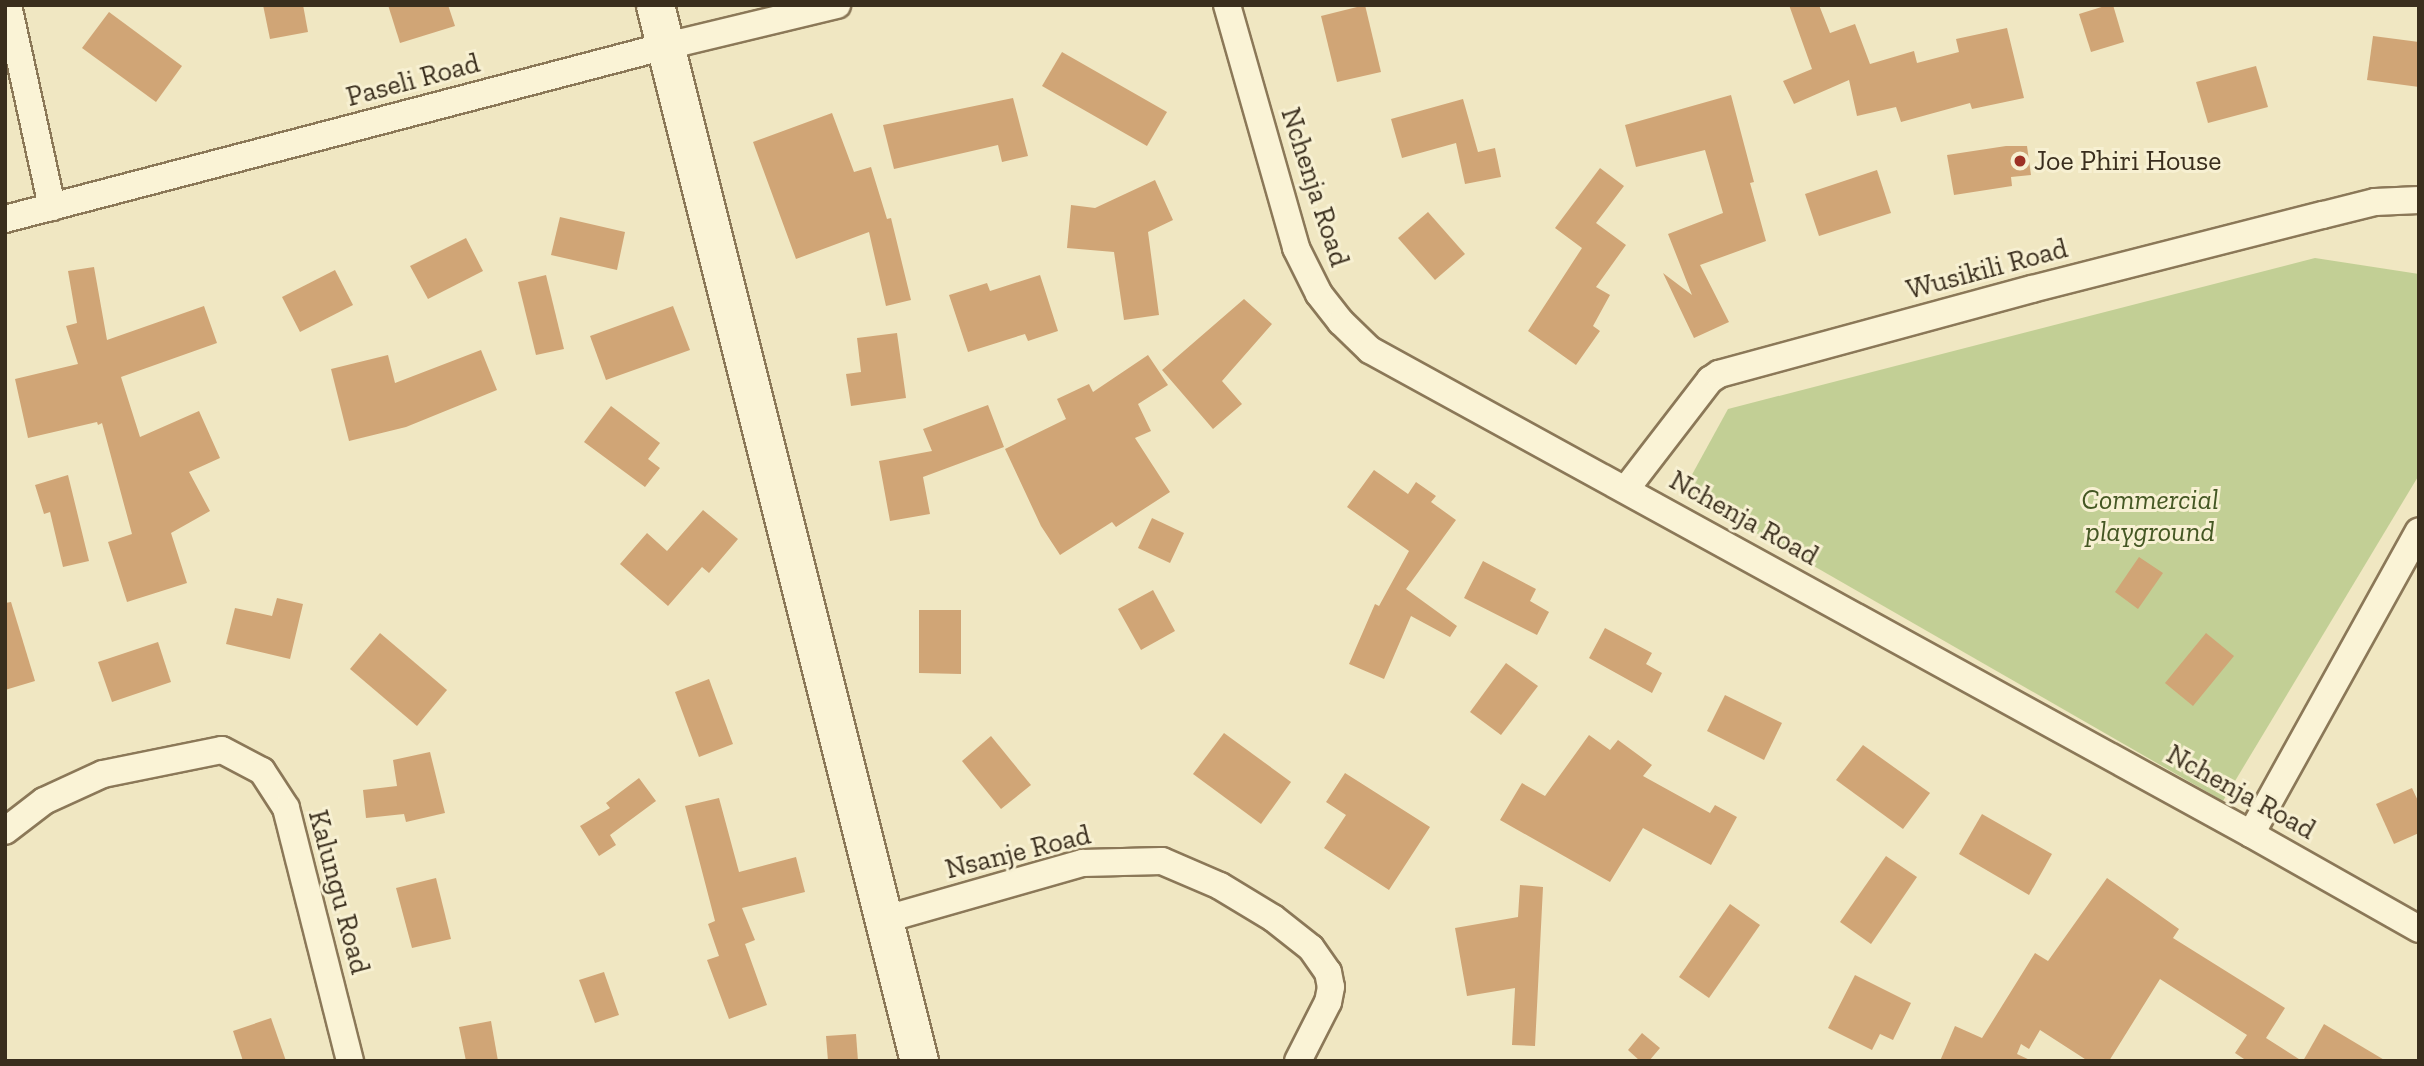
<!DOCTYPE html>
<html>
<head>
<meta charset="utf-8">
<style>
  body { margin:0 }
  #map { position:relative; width:2424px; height:1066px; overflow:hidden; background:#f0e7c2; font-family:"Zilla Slab",serif }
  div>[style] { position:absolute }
  .green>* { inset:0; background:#c2cf95 }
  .building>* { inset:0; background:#d0a576 }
  .roads { filter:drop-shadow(2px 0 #8b7858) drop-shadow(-2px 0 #8b7858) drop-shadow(0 2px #8b7858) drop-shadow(0 -2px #8b7858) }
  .street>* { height:26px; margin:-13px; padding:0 13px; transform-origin:13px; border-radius:13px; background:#faf3d6 }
  .secondary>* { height:37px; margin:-18.5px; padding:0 18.5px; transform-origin:18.5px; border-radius:18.5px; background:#faf3d6 }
  .dots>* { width:19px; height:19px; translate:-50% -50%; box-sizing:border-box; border:4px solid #f7f0d2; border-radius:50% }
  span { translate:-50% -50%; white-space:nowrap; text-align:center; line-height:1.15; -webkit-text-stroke:6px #f7f0d2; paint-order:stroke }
  .street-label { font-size:28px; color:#3a2e1d }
  .poi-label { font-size:28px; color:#3a2e1d }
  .left { translate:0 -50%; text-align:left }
  .park-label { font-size:28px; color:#445723; font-style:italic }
  .frame { position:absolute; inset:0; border:7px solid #3a2e1d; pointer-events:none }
</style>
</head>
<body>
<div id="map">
  <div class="green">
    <div style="clip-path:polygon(2315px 258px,2419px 274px,2419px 475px,2223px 801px,1683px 491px,1728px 409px)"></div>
  </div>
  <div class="building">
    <div style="clip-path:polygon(263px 5px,303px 5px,308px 32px,270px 39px)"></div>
    <div style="clip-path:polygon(388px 5px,448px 5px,455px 26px,400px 43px)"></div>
    <div style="clip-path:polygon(1365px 5px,1381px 72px,1337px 82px,1321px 16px)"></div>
    <div style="clip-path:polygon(1789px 5px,1819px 5px,1830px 33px,1855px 24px,1870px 64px,1914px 51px,1917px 63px,1959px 52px,1956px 39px,2007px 28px,2024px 98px,1972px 109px,1970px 103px,1901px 122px,1896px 107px,1857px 116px,1849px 80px,1794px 104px,1783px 81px,1812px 69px)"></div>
    <div style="clip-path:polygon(2108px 5px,2113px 5px,2124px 42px,2091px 52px,2079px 14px)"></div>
    <div style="clip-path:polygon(109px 12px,182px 66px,156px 102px,82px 48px)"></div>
    <div style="clip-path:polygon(2373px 36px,2419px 42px,2419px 87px,2367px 80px)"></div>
    <div style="clip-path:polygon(1062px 52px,1167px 112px,1147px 146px,1042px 86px)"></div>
    <div style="clip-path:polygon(2256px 66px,2268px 107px,2208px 123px,2196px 82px)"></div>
    <div style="clip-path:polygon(1731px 95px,1754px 182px,1750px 183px,1766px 241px,1700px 265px,1729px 322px,1694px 338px,1663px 273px,1692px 295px,1668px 234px,1723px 213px,1705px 150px,1636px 167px,1625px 125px)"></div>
    <div style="clip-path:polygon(1013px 98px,1028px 156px,1002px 162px,998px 145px,894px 169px,883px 125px)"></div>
    <div style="clip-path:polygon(1463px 99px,1478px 152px,1495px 148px,1501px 177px,1465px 184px,1456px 143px,1402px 158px,1391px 119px)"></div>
    <div style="clip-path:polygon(832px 113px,854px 172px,871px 167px,887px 219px,891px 218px,911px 300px,886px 306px,869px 232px,796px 259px,753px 142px)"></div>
    <div style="clip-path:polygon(2006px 146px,2027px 146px,2031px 175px,2011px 177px,2012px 186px,1954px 195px,1947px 155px)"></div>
    <div style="clip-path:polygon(1600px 168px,1624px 186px,1596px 223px,1626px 245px,1596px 287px,1610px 295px,1593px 326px,1600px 331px,1576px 365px,1528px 331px,1582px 248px,1555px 228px)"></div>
    <div style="clip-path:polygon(1877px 170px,1891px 213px,1819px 236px,1805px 194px)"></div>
    <div style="clip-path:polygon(1155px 180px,1173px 220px,1148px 232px,1159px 315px,1124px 320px,1114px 252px,1067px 248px,1071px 205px,1095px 208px)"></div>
    <div style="clip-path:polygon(1428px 212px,1465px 254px,1435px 280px,1398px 238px)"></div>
    <div style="clip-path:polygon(560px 217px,625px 232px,617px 270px,551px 255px)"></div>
    <div style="clip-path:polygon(466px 238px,483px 271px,428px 299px,410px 266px)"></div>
    <div style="clip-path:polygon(94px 267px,107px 340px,204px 306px,217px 343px,121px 377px,140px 437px,199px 411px,220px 458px,189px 472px,210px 511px,171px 533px,187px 583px,127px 602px,108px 542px,132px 534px,102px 423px,98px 425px,97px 422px,28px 438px,15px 379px,78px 364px,66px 326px,77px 323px,68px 271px)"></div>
    <div style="clip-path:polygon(335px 270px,353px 305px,300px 332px,282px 297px)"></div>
    <div style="clip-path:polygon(546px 275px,564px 349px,536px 355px,518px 282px)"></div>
    <div style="clip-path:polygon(1040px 275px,1058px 331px,1028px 341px,1025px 334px,968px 352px,949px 295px,987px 283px,990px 291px)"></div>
    <div style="clip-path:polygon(1244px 299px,1272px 324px,1222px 381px,1242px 404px,1213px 429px,1162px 370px)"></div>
    <div style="clip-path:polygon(673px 306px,690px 350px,606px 380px,590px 336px)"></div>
    <div style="clip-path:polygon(897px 333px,906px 398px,851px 406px,846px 374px,861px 372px,857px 338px)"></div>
    <div style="clip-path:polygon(481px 350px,497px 390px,406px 427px,349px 441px,331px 369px,388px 355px,395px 383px)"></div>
    <div style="clip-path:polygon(1148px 355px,1168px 385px,1138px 404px,1151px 431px,1135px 438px,1170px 492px,1116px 527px,1112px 522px,1060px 555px,1041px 526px,1005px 449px,1066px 419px,1057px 399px,1089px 384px,1093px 392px)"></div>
    <div style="clip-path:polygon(988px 405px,1004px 447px,923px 477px,930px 514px,890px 521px,879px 461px,932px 451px,923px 429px)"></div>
    <div style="clip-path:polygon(611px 406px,660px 443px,648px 459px,660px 468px,645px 487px,584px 442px)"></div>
    <div style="clip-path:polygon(1374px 470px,1408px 494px,1416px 482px,1436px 496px,1431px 502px,1456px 520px,1406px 589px,1457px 626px,1450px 637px,1411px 616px,1384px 679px,1349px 664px,1375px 604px,1379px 606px,1409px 551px,1347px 507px)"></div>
    <div style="clip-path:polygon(68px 475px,89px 561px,63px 567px,50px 512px,44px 514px,35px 485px)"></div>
    <div style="clip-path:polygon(703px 510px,738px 539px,709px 573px,702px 567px,668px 606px,620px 564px,647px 533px,667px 551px)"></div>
    <div style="clip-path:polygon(1152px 518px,1184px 533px,1170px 563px,1138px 548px)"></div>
    <div style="clip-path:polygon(2139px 557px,2163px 573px,2138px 609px,2115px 592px)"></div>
    <div style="clip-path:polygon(1483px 561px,1536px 589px,1530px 601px,1549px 612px,1537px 635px,1464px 598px)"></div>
    <div style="clip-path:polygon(1153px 590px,1175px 631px,1141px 650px,1118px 609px)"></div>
    <div style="clip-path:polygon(277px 598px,303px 604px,290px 659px,226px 644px,235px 608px,272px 616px)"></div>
    <div style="clip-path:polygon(11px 602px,35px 681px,5px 690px,5px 603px)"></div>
    <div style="clip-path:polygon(919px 610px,961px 610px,961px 674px,919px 673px)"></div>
    <div style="clip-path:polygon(1605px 628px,1652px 653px,1646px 664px,1662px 673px,1652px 693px,1589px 658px)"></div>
    <div style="clip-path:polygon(380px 633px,447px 690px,417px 726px,350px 669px)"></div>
    <div style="clip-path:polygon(2206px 633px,2234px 656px,2193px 706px,2165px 683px)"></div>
    <div style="clip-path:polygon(158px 642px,171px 682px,112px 702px,98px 662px)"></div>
    <div style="clip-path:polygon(1506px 663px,1538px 686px,1501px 735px,1470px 712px)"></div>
    <div style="clip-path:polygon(709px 679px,733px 744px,699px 757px,675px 692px)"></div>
    <div style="clip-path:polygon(1725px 695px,1782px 723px,1764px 760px,1707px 731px)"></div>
    <div style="clip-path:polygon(1224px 733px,1291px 782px,1261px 824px,1193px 774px)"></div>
    <div style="clip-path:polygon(1589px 735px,1610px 750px,1618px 740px,1652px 765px,1643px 776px,1710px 813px,1715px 805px,1737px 817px,1711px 865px,1643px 828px,1610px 882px,1500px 820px,1522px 783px,1545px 796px)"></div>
    <div style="clip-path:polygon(991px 736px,1031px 785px,1001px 809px,962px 761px)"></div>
    <div style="clip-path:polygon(1863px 745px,1930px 793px,1903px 829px,1836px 780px)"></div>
    <div style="clip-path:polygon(430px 752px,445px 813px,406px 822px,404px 814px,366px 818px,363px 790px,397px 786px,393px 760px)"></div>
    <div style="clip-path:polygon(1345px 773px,1430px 827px,1389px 890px,1324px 848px,1346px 815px,1326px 802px)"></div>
    <div style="clip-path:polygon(639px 778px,656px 801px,610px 835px,616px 845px,599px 856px,580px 826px,610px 808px,606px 803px)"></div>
    <div style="clip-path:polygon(2412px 788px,2419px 803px,2419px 833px,2394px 844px,2376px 804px)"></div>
    <div style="clip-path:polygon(719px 798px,739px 872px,796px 857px,805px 892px,742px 908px,755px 940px,745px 944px,767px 1005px,729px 1019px,707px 960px,719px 956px,708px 924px,715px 921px,685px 806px)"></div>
    <div style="clip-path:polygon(1982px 814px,2052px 854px,2029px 895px,1959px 854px)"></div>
    <div style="clip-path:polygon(1886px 856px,1917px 877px,1871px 944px,1840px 922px)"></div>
    <div style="clip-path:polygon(436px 878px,451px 939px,412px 948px,396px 888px)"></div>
    <div style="clip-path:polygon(2107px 878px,2179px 929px,2173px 938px,2285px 1008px,2266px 1038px,2302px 1061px,2247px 1061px,2235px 1053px,2247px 1035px,2160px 979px,2109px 1061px,2088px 1061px,2040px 1030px,2029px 1049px,2021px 1044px,2017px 1054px,2032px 1061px,1940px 1061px,1955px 1026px,1982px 1038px,2035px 953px,2048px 961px)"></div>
    <div style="clip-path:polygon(1520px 885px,1543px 887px,1535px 1046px,1512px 1045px,1515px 988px,1467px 996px,1455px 928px,1518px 917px)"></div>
    <div style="clip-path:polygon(1730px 904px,1760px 925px,1709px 998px,1679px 977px)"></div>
    <div style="clip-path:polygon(604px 972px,619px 1015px,595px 1023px,579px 980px)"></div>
    <div style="clip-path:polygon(1855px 975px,1911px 1003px,1893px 1040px,1880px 1034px,1872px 1050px,1828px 1028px)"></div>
    <div style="clip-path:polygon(271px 1018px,286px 1061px,243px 1061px,233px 1031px)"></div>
    <div style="clip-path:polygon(491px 1021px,498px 1061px,466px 1061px,459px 1027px)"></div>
    <div style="clip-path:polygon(2324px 1024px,2386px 1061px,2303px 1061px)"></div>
    <div style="clip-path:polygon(1642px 1033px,1660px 1048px,1649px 1061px,1640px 1061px,1628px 1050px)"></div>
    <div style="clip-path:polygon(856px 1034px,858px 1061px,828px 1061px,826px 1036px)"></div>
  </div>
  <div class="roads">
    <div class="street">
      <div style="left:8px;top:5px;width:207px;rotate:77.7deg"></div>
      <div style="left:1227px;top:5px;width:253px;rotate:74.1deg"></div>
      <div style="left:1296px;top:248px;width:51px;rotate:63.4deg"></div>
      <div style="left:1319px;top:294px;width:36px;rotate:52deg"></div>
      <div style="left:1341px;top:322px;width:40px;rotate:44deg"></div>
      <div style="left:1370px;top:350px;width:1005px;rotate:28.78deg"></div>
      <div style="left:2251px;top:834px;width:193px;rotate:29.5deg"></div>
      <div style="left:5px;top:219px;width:683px;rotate:-14.67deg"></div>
      <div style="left:666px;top:46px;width:176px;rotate:-13.5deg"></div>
      <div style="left:1626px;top:489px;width:138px;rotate:-52.4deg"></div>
      <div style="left:1710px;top:380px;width:11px;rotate:-34deg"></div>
      <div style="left:1719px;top:374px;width:324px;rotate:-15.2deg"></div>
      <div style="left:2032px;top:289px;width:300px;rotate:-14.3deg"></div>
      <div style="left:2323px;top:215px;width:54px;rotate:-14deg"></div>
      <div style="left:2375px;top:202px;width:44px;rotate:-2.6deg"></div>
      <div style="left:5px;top:831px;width:49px;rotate:-37.6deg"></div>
      <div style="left:44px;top:801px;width:65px;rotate:-24.6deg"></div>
      <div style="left:103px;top:774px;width:121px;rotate:-11.4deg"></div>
      <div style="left:222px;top:750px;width:45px;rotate:27.7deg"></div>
      <div style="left:262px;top:771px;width:44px;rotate:57deg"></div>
      <div style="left:286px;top:808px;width:261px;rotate:75.8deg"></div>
      <div style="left:2251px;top:834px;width:346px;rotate:-61deg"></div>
      <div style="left:886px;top:919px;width:205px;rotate:-15.9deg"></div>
      <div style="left:1083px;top:863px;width:79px;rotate:-1.5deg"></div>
      <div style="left:1162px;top:861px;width:63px;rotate:23.3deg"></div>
      <div style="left:1220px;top:886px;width:62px;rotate:31.1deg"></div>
      <div style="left:1273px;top:918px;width:48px;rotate:38.3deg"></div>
      <div style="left:1311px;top:948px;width:29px;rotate:55deg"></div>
      <div style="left:1328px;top:972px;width:15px;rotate:79deg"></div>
      <div style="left:1331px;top:987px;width:15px;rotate:101deg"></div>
      <div style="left:1328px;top:1002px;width:66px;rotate:117deg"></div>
    </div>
    <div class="secondary">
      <div style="left:655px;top:5px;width:1088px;rotate:75.96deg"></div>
    </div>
  </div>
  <div class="dots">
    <div style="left:2020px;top:161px;background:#9d3125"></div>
  </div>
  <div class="street-label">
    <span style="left:413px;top:80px;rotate:-15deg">Paseli Road</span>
    <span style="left:1315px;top:187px;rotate:72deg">Nchenja Road</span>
    <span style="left:1987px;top:269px;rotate:-15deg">Wusikili Road</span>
    <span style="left:1744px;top:518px;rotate:29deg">Nchenja Road</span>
    <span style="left:2241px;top:792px;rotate:29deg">Nchenja Road</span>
    <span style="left:1018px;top:852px;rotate:-14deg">Nsanje Road</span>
    <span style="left:339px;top:892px;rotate:75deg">Kalungu Road</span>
  </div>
  <div class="poi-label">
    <span class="left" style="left:2034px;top:161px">Joe Phiri House</span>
  </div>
  <div class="park-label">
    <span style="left:2150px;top:516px">Commercial<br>playground</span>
  </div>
  <div class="frame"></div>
</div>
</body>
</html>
